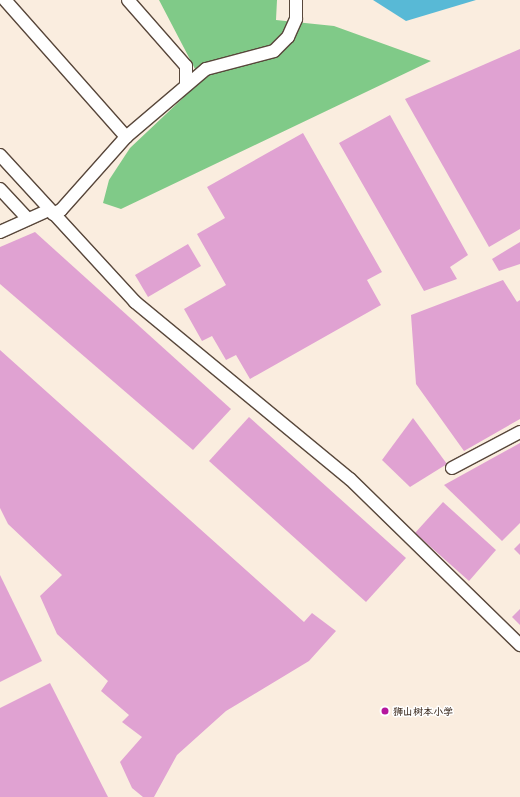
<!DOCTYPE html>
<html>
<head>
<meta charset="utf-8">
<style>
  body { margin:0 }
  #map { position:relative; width:520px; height:797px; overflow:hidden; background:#faeddf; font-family:"Playpen Sans","LXGW WenKai TC",sans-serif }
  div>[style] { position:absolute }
  .green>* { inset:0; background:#80ca88 }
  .water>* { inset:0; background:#58b9d6 }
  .building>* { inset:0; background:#e0a2d2 }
  .roads { filter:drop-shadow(1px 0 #58473b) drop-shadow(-1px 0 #58473b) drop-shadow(0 1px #58473b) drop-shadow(0 -1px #58473b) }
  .minor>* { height:12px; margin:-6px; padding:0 6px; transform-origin:6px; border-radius:6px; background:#fff }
  .dots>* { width:11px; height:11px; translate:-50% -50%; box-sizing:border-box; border:2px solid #fff; border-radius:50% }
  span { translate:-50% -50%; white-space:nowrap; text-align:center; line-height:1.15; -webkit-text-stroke:3px #fff; paint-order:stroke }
  .poi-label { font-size:10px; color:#3b2a1e; font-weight:700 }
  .left { translate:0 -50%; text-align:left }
</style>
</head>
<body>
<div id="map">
  <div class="green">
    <div style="clip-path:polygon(159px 0,277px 0,276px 20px,334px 26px,431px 61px,121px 209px,103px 203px,109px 180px,130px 148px,183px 98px,195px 69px)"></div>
  </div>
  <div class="water">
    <div style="clip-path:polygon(373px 0,476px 0,406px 21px)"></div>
  </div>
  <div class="building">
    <div style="clip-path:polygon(520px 49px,520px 229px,489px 247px,405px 99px)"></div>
    <div style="clip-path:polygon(390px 115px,468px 255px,450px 267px,457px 279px,424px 291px,339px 143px)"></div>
    <div style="clip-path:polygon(303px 133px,382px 272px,367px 280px,381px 305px,250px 379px,236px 355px,226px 360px,212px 336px,202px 341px,184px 309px,226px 285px,197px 234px,225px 218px,207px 187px)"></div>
    <div style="clip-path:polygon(35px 232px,231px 409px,193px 450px,0 284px,0 247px)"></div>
    <div style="clip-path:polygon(520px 242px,520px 264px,499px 271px,492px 259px)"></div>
    <div style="clip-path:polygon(188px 244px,201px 266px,148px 297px,135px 275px)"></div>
    <div style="clip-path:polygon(503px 280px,517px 302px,520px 300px,520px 419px,464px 451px,416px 384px,411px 315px)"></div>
    <div style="clip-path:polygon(0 350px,304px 622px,312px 613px,336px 631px,309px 661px,226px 711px,177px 755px,154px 797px,143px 797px,132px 788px,120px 762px,142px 737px,122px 722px,129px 715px,101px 691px,108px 681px,57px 634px,40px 596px,62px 575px,8px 524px,0 508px)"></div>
    <div style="clip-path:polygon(249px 417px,406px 558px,366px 602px,209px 461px)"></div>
    <div style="clip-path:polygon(413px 418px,447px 464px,410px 487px,382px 460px)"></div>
    <div style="clip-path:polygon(520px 443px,520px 523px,502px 541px,444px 485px)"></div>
    <div style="clip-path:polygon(443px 502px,496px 550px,469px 581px,415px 533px)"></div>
    <div style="clip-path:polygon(520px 543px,520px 555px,514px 549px)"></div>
    <div style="clip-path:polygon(0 575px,42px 661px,0 682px)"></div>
    <div style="clip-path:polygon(520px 609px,520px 625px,512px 617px)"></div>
    <div style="clip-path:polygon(50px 683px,108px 797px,0 797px,0 708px)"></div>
  </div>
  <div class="roads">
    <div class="minor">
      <div style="left:5px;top:0;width:183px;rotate:48.5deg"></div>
      <div style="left:128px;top:0;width:88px;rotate:48.7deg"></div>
      <div style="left:186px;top:66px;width:18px;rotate:90deg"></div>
      <div style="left:0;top:155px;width:200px;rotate:47.4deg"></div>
      <div style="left:135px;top:302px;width:278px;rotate:39.5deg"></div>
      <div style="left:350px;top:479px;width:238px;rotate:44.3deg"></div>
      <div style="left:0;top:189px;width:41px;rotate:47deg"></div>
      <div style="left:53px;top:214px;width:9px;rotate:-27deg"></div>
      <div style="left:61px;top:210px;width:98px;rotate:-48.3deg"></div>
      <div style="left:126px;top:137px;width:105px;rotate:-40.4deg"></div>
      <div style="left:206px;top:69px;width:70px;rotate:-14.8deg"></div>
      <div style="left:274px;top:51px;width:20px;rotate:-45deg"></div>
      <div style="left:288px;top:37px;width:20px;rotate:-66deg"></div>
      <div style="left:296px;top:19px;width:19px;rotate:-90deg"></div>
      <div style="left:0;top:232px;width:54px;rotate:-24.2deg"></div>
      <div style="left:452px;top:468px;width:77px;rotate:-27.9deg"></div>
    </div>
  </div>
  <div class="dots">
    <div style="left:385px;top:711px;background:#b5179e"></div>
  </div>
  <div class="poi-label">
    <span class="left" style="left:393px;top:711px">狮山树本小学</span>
  </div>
</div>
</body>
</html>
